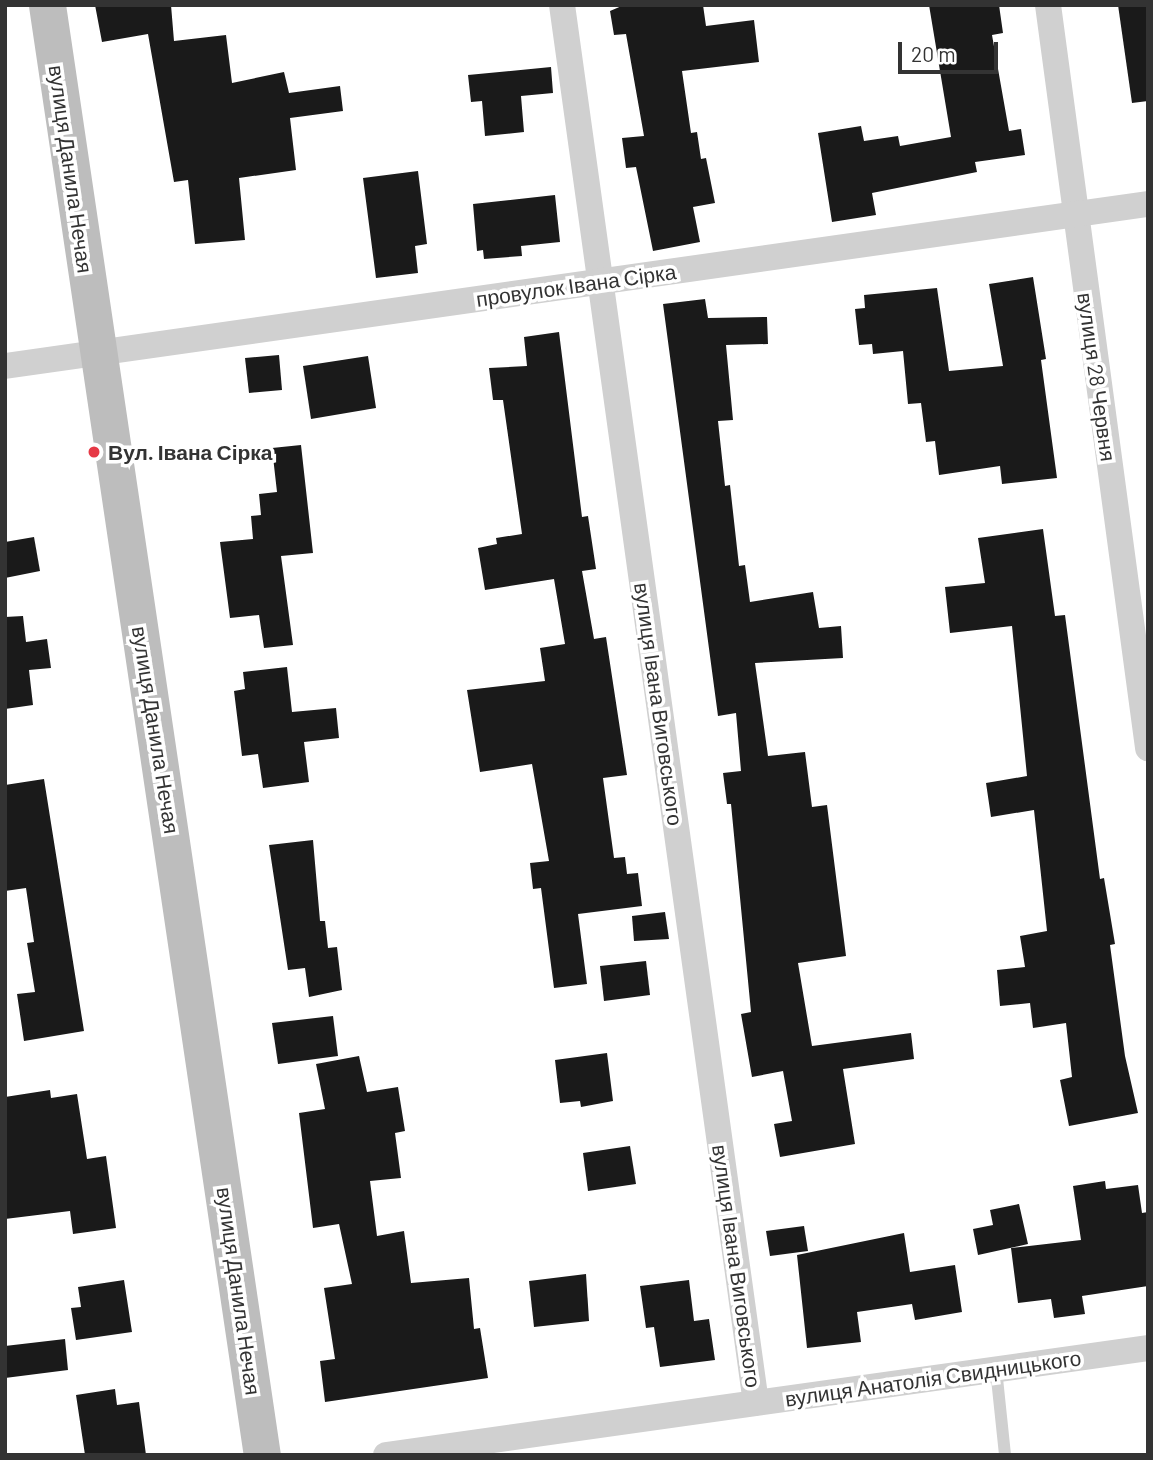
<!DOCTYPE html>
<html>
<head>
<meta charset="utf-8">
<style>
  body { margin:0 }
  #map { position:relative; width:1153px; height:1460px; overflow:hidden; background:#fff; font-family:Barlow,sans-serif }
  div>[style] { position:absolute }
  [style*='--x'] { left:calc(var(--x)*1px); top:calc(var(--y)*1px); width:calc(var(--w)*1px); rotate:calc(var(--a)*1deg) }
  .building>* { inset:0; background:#1a1a1a }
  .service>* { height:12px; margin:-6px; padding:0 6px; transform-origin:6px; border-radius:6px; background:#d0d0d0 }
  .minor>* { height:26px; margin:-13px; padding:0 13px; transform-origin:13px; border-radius:13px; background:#d0d0d0 }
  .secondary>* { height:37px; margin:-18.5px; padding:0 18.5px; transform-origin:18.5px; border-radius:18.5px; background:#bdbdbd }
  .dots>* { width:19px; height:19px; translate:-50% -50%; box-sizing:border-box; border:4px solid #fff; border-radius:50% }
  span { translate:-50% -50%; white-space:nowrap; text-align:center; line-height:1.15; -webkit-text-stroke:7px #fff; paint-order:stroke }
  .street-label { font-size:21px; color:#333 }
  .poi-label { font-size:21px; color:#333; font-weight:700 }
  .left { translate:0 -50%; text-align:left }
  .frame { position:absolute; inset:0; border:7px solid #333; pointer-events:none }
  .scale { position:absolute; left:898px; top:42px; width:100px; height:32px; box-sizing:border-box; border:4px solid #333; border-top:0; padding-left:9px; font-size:21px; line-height:24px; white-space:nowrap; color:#333; -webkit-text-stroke:5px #fff; paint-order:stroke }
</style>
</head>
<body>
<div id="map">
  <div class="building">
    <i style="clip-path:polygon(95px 5px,171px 5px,174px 41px,226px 35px,232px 83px,284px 72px,289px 93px,340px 86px,343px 111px,290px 118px,296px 170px,239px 178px,245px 240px,195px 244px,188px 180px,174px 182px,148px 34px,102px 42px)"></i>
    <i style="clip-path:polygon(624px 5px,703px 5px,706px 26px,754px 20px,759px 62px,682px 71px,691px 133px,697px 132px,701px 159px,706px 158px,715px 203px,693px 207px,700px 242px,653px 251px,636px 167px,626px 168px,622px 138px,644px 136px,626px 34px,614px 35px,610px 11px)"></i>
    <i style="clip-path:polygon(929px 5px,999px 5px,1003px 33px,992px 35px,1009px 131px,1021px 129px,1025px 155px,975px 162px,977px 172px,872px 193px,876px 215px,832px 222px,818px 133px,861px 126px,864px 141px,898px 136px,900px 146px,951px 137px)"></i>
    <i style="clip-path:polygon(1118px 5px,1148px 5px,1148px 101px,1132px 103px)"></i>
    <i style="clip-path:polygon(551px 67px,553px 93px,521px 96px,524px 132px,485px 136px,482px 101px,471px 102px,468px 75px)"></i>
    <i style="clip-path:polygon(418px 171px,427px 244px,415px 246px,418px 273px,376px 278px,363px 178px)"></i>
    <i style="clip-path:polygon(555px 195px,560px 242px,521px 246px,522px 256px,484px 259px,483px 250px,477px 251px,473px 204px)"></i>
    <i style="clip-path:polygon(1033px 277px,1046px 359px,1041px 360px,1057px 478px,1002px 484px,1000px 466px,939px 475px,935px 441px,926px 442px,921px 403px,908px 404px,903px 351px,873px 354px,872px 344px,859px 345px,855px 309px,865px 308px,864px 295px,937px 288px,949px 371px,1003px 366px,989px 284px)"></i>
    <i style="clip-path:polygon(705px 299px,708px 318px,767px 317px,768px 344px,726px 345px,733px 420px,718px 421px,725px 486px,730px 485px,739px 566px,745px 565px,750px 602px,813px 592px,819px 628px,841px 626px,843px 658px,755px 663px,768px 756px,805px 752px,812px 807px,827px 805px,846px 956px,798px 963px,812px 1046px,911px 1033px,914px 1059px,843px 1069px,855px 1144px,780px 1157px,774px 1124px,792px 1121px,783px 1071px,752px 1077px,741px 1014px,751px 1012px,731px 804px,727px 804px,723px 773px,741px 771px,736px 713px,718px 716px,663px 304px)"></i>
    <i style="clip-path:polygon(559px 332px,582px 517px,588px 516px,596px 569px,582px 571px,594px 639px,606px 637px,627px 775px,603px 778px,614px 858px,625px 857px,627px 874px,638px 873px,642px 906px,578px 914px,587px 984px,554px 988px,541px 888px,533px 889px,530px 863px,549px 861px,532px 764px,480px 772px,467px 690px,545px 681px,540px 648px,565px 644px,554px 579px,485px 590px,478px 548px,497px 544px,496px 538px,522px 534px,503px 400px,493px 400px,489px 368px,527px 366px,524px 337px)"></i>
    <i style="clip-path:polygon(279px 355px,282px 390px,249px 393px,245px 358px)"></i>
    <i style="clip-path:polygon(368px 356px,376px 408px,311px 419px,303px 366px)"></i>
    <i style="clip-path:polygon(301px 445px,313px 553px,281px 556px,293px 645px,264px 648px,259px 615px,230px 618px,220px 542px,253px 539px,251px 516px,261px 515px,259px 494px,277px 492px,272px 448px)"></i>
    <i style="clip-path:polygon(1043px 529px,1055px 616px,1065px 615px,1100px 879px,1104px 878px,1115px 944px,1110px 945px,1125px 1056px,1138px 1113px,1069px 1126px,1060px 1080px,1072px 1077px,1066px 1023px,1033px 1028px,1030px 1003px,1000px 1006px,997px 970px,1025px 967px,1020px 936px,1047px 931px,1034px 810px,991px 817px,986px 783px,1027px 776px,1012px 626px,950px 633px,945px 587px,985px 583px,978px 538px)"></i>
    <i style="clip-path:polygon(34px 537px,40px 571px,5px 578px,5px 542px)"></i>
    <i style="clip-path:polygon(23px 616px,26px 642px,47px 639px,51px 668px,29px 670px,33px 705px,5px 709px,5px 617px)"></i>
    <i style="clip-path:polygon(287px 667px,292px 712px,336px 708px,339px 738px,304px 742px,309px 782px,263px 788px,258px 754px,242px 756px,234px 691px,245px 689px,243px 672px)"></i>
    <i style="clip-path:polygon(44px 779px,84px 1031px,24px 1041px,17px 994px,35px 992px,27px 943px,34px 942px,26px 888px,5px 891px,5px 785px)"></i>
    <i style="clip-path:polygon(313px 840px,320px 921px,325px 921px,328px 948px,337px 947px,342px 990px,309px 997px,305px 968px,288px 970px,269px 845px)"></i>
    <i style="clip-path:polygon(665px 912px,669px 939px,634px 941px,632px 916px)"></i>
    <i style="clip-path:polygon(646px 961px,650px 995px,604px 1001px,600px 966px)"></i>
    <i style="clip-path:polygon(333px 1016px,338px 1056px,278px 1064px,272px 1023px)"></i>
    <i style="clip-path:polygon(607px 1053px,613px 1101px,581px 1107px,580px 1101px,560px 1103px,555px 1060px)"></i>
    <i style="clip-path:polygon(359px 1056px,367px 1092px,398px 1087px,405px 1131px,395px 1133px,401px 1178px,370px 1181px,377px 1236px,404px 1231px,411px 1283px,469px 1278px,474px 1329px,480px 1328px,488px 1378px,325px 1402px,320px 1361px,335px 1359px,324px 1288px,352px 1284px,339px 1224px,313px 1228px,299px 1113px,325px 1109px,316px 1064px)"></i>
    <i style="clip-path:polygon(50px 1090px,51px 1098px,77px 1094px,87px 1159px,106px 1156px,116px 1228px,73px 1234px,70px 1211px,5px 1219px,5px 1097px)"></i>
    <i style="clip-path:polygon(630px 1146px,636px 1184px,588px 1191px,583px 1153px)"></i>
    <i style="clip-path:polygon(1105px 1181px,1106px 1189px,1138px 1185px,1142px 1213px,1148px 1212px,1148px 1286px,1082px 1296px,1085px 1314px,1054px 1318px,1051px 1299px,1018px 1303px,1011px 1248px,1081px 1240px,1073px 1186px)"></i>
    <i style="clip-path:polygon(1019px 1204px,1028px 1244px,978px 1255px,973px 1229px,993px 1225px,990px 1210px)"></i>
    <i style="clip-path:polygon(804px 1226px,808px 1251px,770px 1256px,766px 1231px)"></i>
    <i style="clip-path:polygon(904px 1233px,910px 1272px,955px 1265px,962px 1312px,915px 1320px,912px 1304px,857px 1312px,861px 1342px,807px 1348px,797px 1255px)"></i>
    <i style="clip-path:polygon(586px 1274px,589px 1321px,534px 1327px,529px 1281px)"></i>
    <i style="clip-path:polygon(124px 1280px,132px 1332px,76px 1340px,71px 1308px,81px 1307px,78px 1287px)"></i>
    <i style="clip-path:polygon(689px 1280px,694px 1321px,709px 1319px,715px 1360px,660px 1367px,654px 1327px,646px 1328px,640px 1286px)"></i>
    <i style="clip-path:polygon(65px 1339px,68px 1370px,5px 1378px,5px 1346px)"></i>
    <i style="clip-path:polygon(115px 1389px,117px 1405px,139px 1402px,146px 1455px,85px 1455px,76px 1395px)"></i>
  </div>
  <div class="service">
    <i style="--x:996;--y:1369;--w:86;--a:84"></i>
  </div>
  <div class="minor">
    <i style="--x:562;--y:5;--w:1411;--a:82.1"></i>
    <i style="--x:1048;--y:5;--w:750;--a:82.33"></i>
    <i style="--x:5;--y:366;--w:1154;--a:-8.07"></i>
    <i style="--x:386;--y:1455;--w:769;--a:-7.99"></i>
  </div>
  <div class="secondary">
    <i style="--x:47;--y:5;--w:1466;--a:81.57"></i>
  </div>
  <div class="dots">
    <i style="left:94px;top:452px;background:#e63946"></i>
  </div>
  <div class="street-label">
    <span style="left:71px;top:169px;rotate:82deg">вулиця Данила Нечая</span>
    <span style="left:576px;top:285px;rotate:-8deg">провулок Івана Сірка</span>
    <span style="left:1097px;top:377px;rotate:82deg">вулиця 28 Червня</span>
    <span style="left:659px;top:704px;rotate:82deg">вулиця Івана Виговського</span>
    <span style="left:156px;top:730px;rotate:81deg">вулиця Данила Нечая</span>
    <span style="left:737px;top:1266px;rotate:82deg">вулиця Івана Виговського</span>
    <span style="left:239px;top:1291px;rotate:82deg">вулиця Данила Нечая</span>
    <span style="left:933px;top:1378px;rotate:-8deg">вулиця Анатолія Свидницького</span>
  </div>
  <div class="poi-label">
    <span class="left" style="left:108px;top:452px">Вул. Івана Сірка</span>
  </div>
  <div class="frame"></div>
  <div class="scale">20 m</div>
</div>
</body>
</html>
